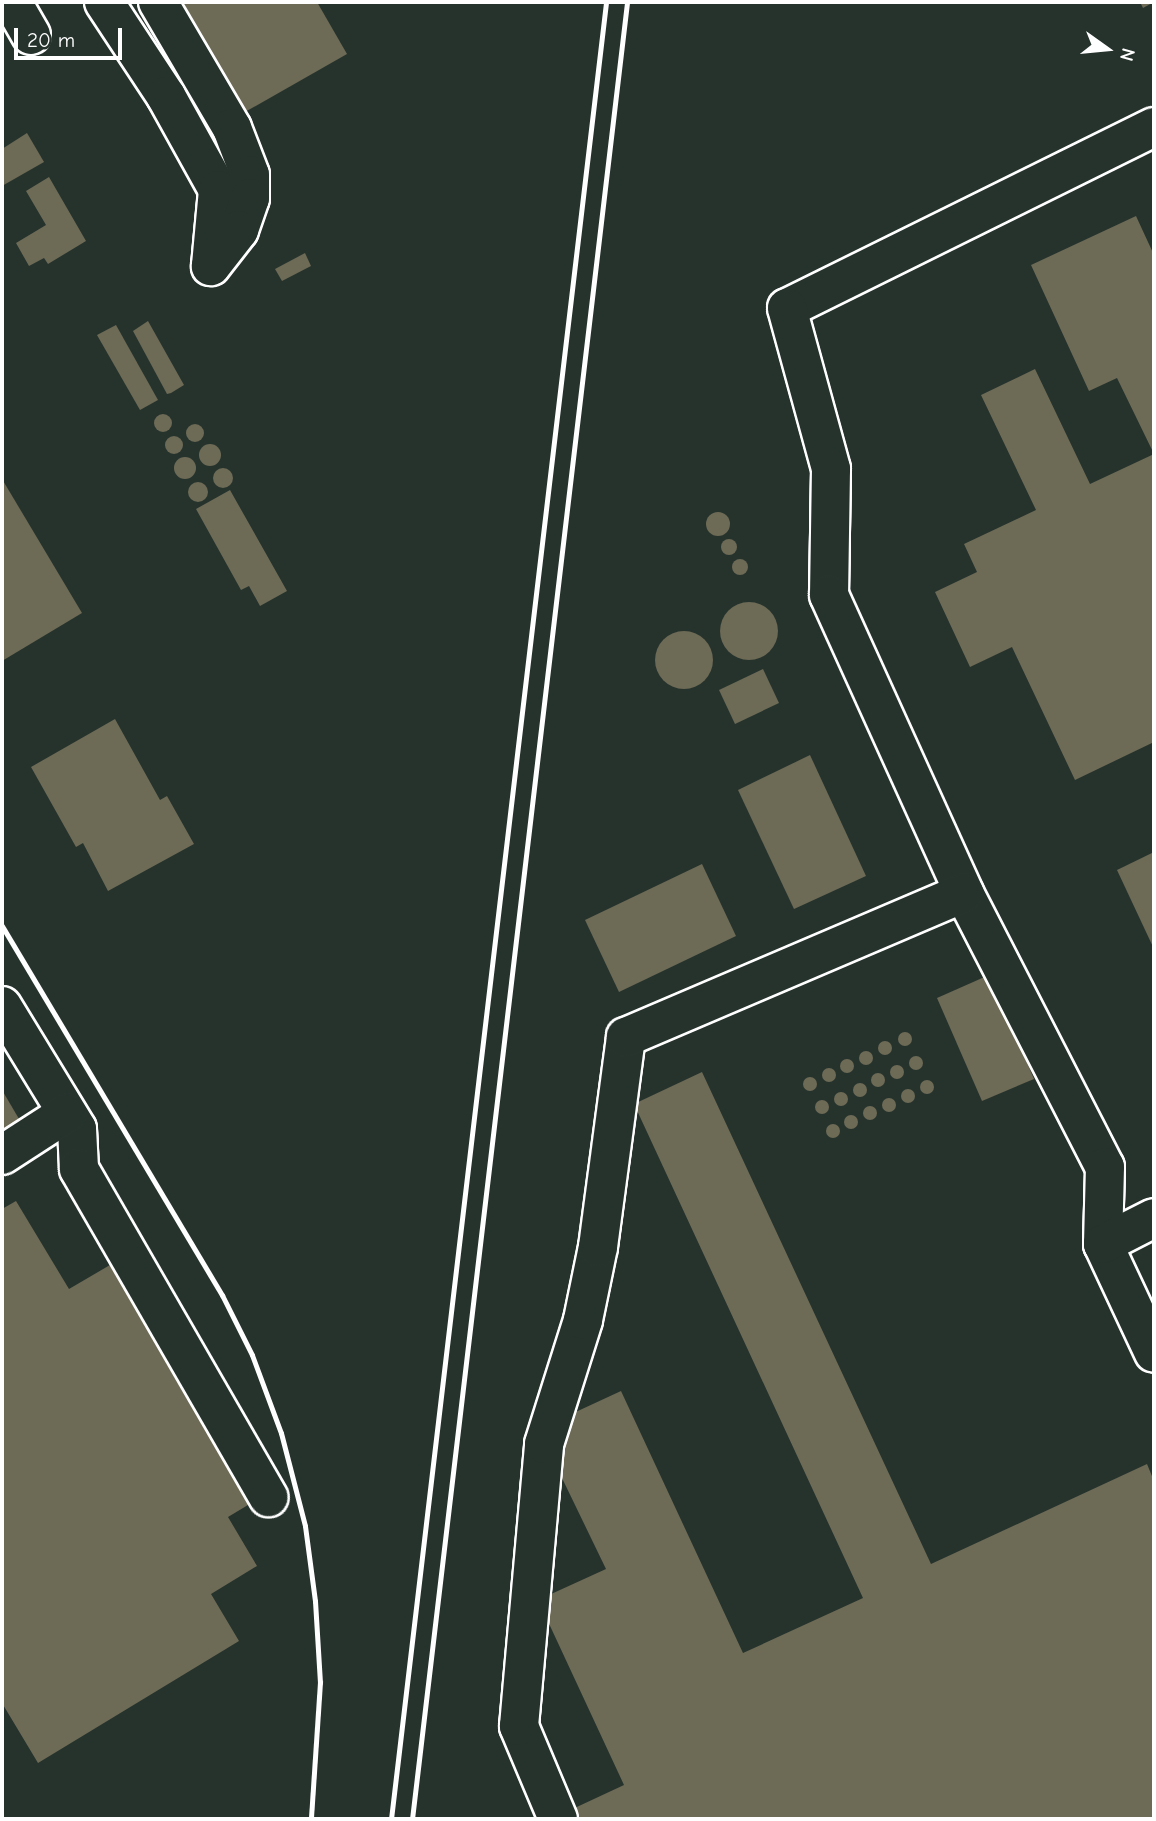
<!DOCTYPE html>
<html>
<head>
<meta charset="utf-8">
<style>
  body { margin:0 }
  #map { position:relative; width:1156px; height:1821px; overflow:hidden; background:#26332d; font-family:"Comic Neue",sans-serif }
  div>[style] { position:absolute }
  [style*='--x'] { left:calc(var(--x)*1px); top:calc(var(--y)*1px); width:calc(var(--w)*1px); rotate:calc(var(--a)*1deg) }
  .building>* { inset:0; background:#6d6a56 }
  .round { border-radius:50% }
  .roads { filter:drop-shadow(2px 0 #fff) drop-shadow(-2px 0 #fff) drop-shadow(0 2px #fff) drop-shadow(0 -2px #fff) }
  .minor>* { height:38px; margin:-19px; padding:0 19px; transform-origin:19px; border-radius:19px; background:#26332d }
  .rail>* { height:5px; margin:-2.5px; padding:0 2.5px; transform-origin:2.5px; border-radius:2.5px; background:#fff }
  span { translate:-50% -50%; white-space:nowrap; text-align:center; line-height:1.15; -webkit-text-stroke:5px #26332d; paint-order:stroke }
  .frame { position:absolute; inset:0; border:4px solid #fff; pointer-events:none }
  .north { position:absolute; left:1072px; top:14px; width:70px; height:70px; -webkit-text-stroke:5px #26332d; paint-order:stroke; rotate:105deg; font-size:19px; font-weight:700; line-height:28px; text-align:center; color:#fff }
  .north::after { content:''; display:block; margin:auto; width:24px; height:32px; background:#fff; clip-path:polygon(50% 0,100% 100%,50% 72%,0 100%) }
  .scale { position:absolute; left:14px; top:28px; width:108px; height:32px; box-sizing:border-box; border:4px solid #fff; border-top:0; padding-left:9px; font-size:21px; line-height:24px; white-space:nowrap; color:#fff; -webkit-text-stroke:5px #26332d; paint-order:stroke }
</style>
</head>
<body>
<div id="map">
  <div class="building">
    <i style="clip-path:polygon(183px 2px,317px 2px,347px 54px,245px 112px)"></i>
    <i style="clip-path:polygon(1140px 2px,1154px 2px,1143px 8px)"></i>
    <i style="clip-path:polygon(27px 133px,44px 162px,2px 186px,2px 149px)"></i>
    <i style="clip-path:polygon(49px 177px,86px 241px,48px 264px,44px 258px,29px 266px,16px 243px,46px 225px,26px 191px)"></i>
    <i style="clip-path:polygon(1136px 216px,1154px 255px,1154px 360px,1152px 362px,1154px 367px,1154px 742px,1075px 780px,1012px 647px,970px 667px,935px 592px,977px 572px,964px 544px,1036px 510px,981px 395px,1035px 369px,1090px 484px,1154px 454px,1117px 378px,1089px 391px,1031px 265px)"></i>
    <i style="clip-path:polygon(305px 253px,311px 266px,282px 281px,275px 269px)"></i>
    <i style="clip-path:polygon(148px 321px,184px 385px,171px 393px,167px 394px,133px 331px)"></i>
    <i style="clip-path:polygon(116px 325px,158px 400px,140px 410px,97px 335px)"></i>
    <i class="round" style="left:154px;top:414px;width:18px;height:18px"></i>
    <i class="round" style="left:186px;top:424px;width:18px;height:18px"></i>
    <i class="round" style="left:165px;top:436px;width:18px;height:18px"></i>
    <i class="round" style="left:199px;top:444px;width:22px;height:22px"></i>
    <i class="round" style="left:174px;top:457px;width:22px;height:22px"></i>
    <i class="round" style="left:213px;top:468px;width:20px;height:20px"></i>
    <i style="clip-path:polygon(2px 479px,82px 613px,2px 661px)"></i>
    <i class="round" style="left:188px;top:482px;width:20px;height:20px"></i>
    <i style="clip-path:polygon(230px 490px,287px 591px,260px 606px,249px 586px,241px 590px,196px 509px)"></i>
    <i class="round" style="left:706px;top:512px;width:24px;height:24px"></i>
    <i class="round" style="left:721px;top:539px;width:16px;height:16px"></i>
    <i class="round" style="left:732px;top:559px;width:16px;height:16px"></i>
    <i class="round" style="left:720px;top:602px;width:58px;height:58px"></i>
    <i class="round" style="left:655px;top:631px;width:58px;height:58px"></i>
    <i style="clip-path:polygon(763px 669px,779px 703px,735px 724px,719px 690px)"></i>
    <i style="clip-path:polygon(115px 719px,160px 800px,167px 796px,194px 844px,108px 891px,83px 843px,76px 847px,31px 767px)"></i>
    <i style="clip-path:polygon(810px 755px,866px 876px,794px 909px,738px 790px)"></i>
    <i style="clip-path:polygon(1154px 852px,1154px 949px,1117px 870px)"></i>
    <i style="clip-path:polygon(702px 864px,736px 936px,619px 992px,585px 920px)"></i>
    <i style="clip-path:polygon(989px 975px,1034px 1079px,982px 1101px,937px 998px)"></i>
    <i class="round" style="left:898px;top:1032px;width:14px;height:14px"></i>
    <i class="round" style="left:878px;top:1041px;width:14px;height:14px"></i>
    <i class="round" style="left:859px;top:1051px;width:14px;height:14px"></i>
    <i class="round" style="left:909px;top:1056px;width:14px;height:14px"></i>
    <i class="round" style="left:840px;top:1059px;width:14px;height:14px"></i>
    <i class="round" style="left:890px;top:1065px;width:14px;height:14px"></i>
    <i class="round" style="left:822px;top:1068px;width:14px;height:14px"></i>
    <i style="clip-path:polygon(702px 1072px,931px 1564px,1147px 1464px,1154px 1481px,1154px 1819px,551px 1819px,624px 1785px,538px 1600px,606px 1569px,561px 1476px,567px 1416px,621px 1391px,743px 1653px,863px 1598px,634px 1104px)"></i>
    <i class="round" style="left:871px;top:1073px;width:14px;height:14px"></i>
    <i class="round" style="left:803px;top:1077px;width:14px;height:14px"></i>
    <i class="round" style="left:920px;top:1080px;width:14px;height:14px"></i>
    <i class="round" style="left:853px;top:1083px;width:14px;height:14px"></i>
    <i class="round" style="left:901px;top:1089px;width:14px;height:14px"></i>
    <i style="clip-path:polygon(2px 1090px,22px 1124px,2px 1136px)"></i>
    <i class="round" style="left:834px;top:1092px;width:14px;height:14px"></i>
    <i class="round" style="left:882px;top:1098px;width:14px;height:14px"></i>
    <i class="round" style="left:815px;top:1100px;width:14px;height:14px"></i>
    <i class="round" style="left:863px;top:1106px;width:14px;height:14px"></i>
    <i class="round" style="left:844px;top:1115px;width:14px;height:14px"></i>
    <i class="round" style="left:826px;top:1124px;width:14px;height:14px"></i>
    <i style="clip-path:polygon(16px 1201px,69px 1289px,110px 1265px,253px 1502px,228px 1517px,257px 1566px,211px 1594px,239px 1641px,38px 1763px,2px 1703px,2px 1209px)"></i>
  </div>
  <div class="roads">
    <div class="minor">
      <i style="--x:12;--y:2;--w:38;--a:60"></i>
      <i style="--x:104;--y:2;--w:113;--a:56.6"></i>
      <i style="--x:166;--y:96;--w:107;--a:61"></i>
      <i style="--x:218;--y:190;--w:76;--a:95.3"></i>
      <i style="--x:158;--y:2;--w:146;--a:59.6"></i>
      <i style="--x:232;--y:128;--w:50;--a:69"></i>
      <i style="--x:250;--y:175;--w:23;--a:90"></i>
      <i style="--x:250;--y:198;--w:34;--a:109"></i>
      <i style="--x:239;--y:230;--w:46;--a:127.9"></i>
      <i style="--x:1154;--y:127;--w:409;--a:153.7"></i>
      <i style="--x:787;--y:308;--w:167;--a:74.7"></i>
      <i style="--x:831;--y:469;--w:126;--a:90.9"></i>
      <i style="--x:829;--y:595;--w:327;--a:65.6"></i>
      <i style="--x:964;--y:893;--w:308;--a:62.8"></i>
      <i style="--x:1105;--y:1167;--w:77;--a:91.5"></i>
      <i style="--x:1103;--y:1244;--w:120;--a:64.9"></i>
      <i style="--x:2;--y:1006;--w:144;--a:58.6"></i>
      <i style="--x:77;--y:1129;--w:40;--a:87.1"></i>
      <i style="--x:79;--y:1169;--w:379;--a:60"></i>
      <i style="--x:2;--y:1155;--w:77;--a:-32.9"></i>
      <i style="--x:1103;--y:1244;--w:57;--a:-27"></i>
      <i style="--x:558;--y:1819;--w:101;--a:-112.8"></i>
      <i style="--x:519;--y:1726;--w:283;--a:-84.9"></i>
      <i style="--x:544;--y:1444;--w:130;--a:-72.5"></i>
      <i style="--x:583;--y:1320;--w:75;--a:-78.4"></i>
      <i style="--x:598;--y:1247;--w:212;--a:-82.4"></i>
      <i style="--x:626;--y:1037;--w:367;--a:-23.1"></i>
    </div>
  </div>
  <div class="rail">
    <i style="--x:2;--y:926;--w:430;--a:59.2"></i>
    <i style="--x:222;--y:1295;--w:67;--a:63.4"></i>
    <i style="--x:252;--y:1355;--w:83;--a:69.6"></i>
    <i style="--x:281;--y:1433;--w:96;--a:75.5"></i>
    <i style="--x:305;--y:1526;--w:76;--a:82.4"></i>
    <i style="--x:315;--y:1601;--w:81;--a:86.5"></i>
    <i style="--x:320;--y:1682;--w:137;--a:93.8"></i>
    <i style="--x:391;--y:1819;--w:1830;--a:-83.25"></i>
    <i style="--x:412;--y:1819;--w:1830;--a:-83.25"></i>
  </div>
  <div class="frame"></div>
  <div class="north">N</div>
  <div class="scale">20 m</div>
</div>
</body>
</html>
